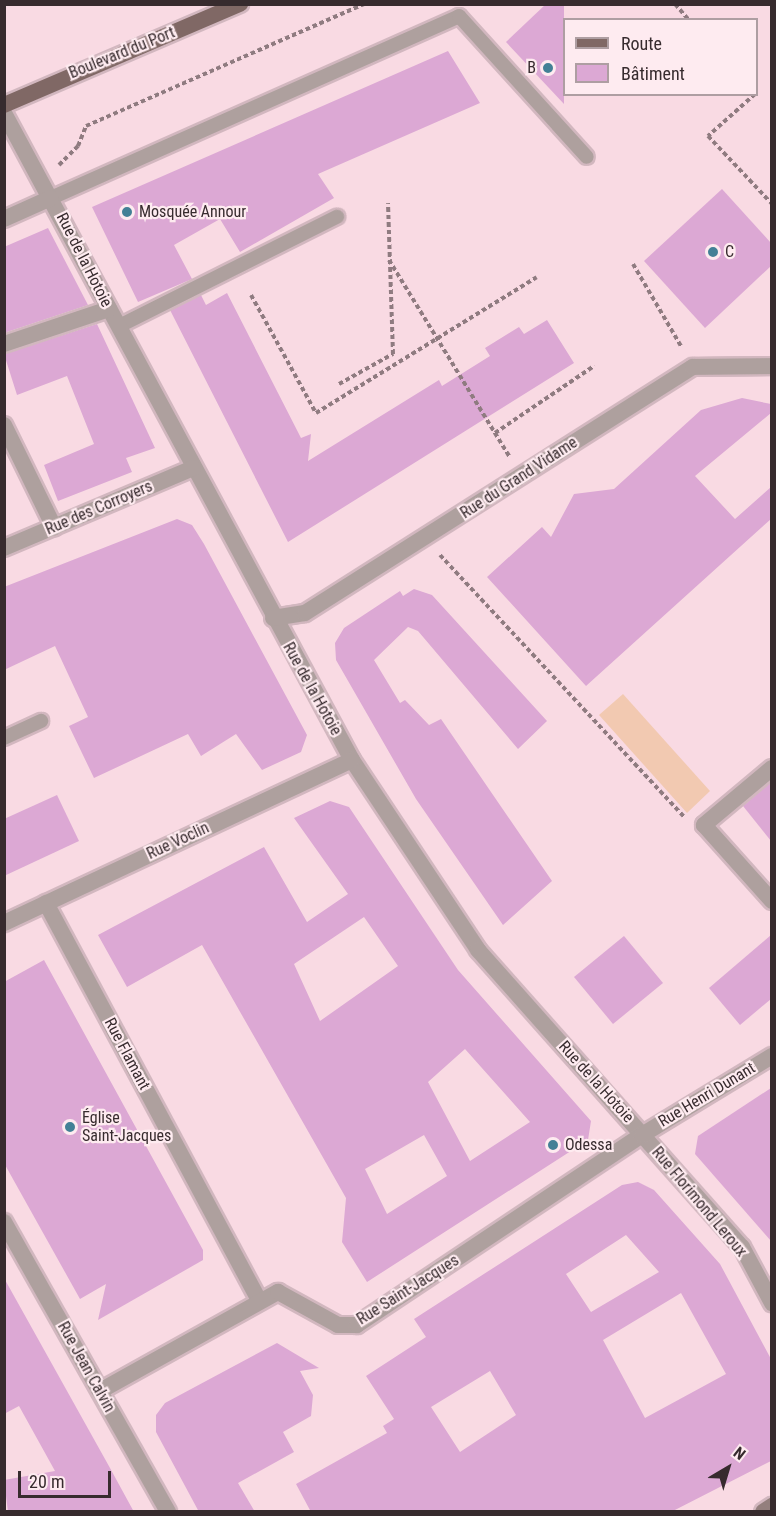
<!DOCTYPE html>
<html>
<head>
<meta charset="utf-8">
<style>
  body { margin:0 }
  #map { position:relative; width:776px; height:1516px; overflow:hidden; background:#f9dae3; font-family:"Roboto Condensed",sans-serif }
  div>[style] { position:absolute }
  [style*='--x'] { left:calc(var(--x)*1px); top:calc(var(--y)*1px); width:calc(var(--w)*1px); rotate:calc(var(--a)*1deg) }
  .green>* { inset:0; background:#f2c9b1 }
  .building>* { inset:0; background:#dca8d4 }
  .path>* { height:4px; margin-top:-2px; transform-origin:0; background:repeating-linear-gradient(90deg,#8f7b80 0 4.5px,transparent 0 7.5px) }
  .roads { filter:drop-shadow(2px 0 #d2b7bf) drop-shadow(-2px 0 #d2b7bf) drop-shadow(0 2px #d2b7bf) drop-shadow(0 -2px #d2b7bf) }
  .service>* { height:14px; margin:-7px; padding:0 7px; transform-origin:7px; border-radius:7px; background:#aea09e }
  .minor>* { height:16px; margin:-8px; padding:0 8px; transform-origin:8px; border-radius:8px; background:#aea09e }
  .secondary>* { height:16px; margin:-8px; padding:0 8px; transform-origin:8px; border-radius:8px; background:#937f7d }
  .primary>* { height:16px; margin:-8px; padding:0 8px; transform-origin:8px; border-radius:8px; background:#806865 }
  .dots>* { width:16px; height:16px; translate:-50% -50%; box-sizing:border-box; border:3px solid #feebf0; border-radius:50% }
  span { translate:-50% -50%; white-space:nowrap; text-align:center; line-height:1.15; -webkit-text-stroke:4.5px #feebf0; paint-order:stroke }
  .street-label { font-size:16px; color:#372b2e }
  .poi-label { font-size:16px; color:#372b2e }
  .right { translate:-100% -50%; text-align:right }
  .left { translate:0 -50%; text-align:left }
  .frame { position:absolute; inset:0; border:6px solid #372b2e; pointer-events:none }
  .legend { position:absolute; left:563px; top:18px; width:195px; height:78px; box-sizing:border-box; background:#feebf0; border:2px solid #ae9ea2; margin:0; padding:8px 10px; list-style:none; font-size:18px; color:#372b2e }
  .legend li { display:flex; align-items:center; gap:12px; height:30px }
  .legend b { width:30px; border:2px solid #ae9ea2 }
  .north { position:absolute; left:698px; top:1438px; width:60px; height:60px; -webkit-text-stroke:4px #feebf0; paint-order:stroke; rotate:38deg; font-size:16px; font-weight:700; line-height:24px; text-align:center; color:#372b2e }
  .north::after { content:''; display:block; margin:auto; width:21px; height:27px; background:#372b2e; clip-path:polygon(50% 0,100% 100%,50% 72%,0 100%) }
  .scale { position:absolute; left:18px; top:1471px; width:93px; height:27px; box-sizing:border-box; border:3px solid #372b2e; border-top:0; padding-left:8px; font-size:18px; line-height:21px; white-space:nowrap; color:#372b2e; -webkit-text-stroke:4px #feebf0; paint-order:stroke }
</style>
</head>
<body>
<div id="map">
  <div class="green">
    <i style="clip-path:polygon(623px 694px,710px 791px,687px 813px,599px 715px)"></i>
  </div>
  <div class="building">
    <i style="clip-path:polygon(546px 4px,564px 4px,564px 104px,506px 42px)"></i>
    <i style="clip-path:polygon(448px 51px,480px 103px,318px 174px,334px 198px,240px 252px,220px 219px,174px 245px,192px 279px,138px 302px,92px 207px)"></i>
    <i style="clip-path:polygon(722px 189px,771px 243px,771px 266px,705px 328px,644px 261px)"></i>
    <i style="clip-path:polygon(48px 228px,88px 305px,4px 333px,4px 247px)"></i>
    <i style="clip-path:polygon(227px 293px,301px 438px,311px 434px,308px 461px,439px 380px,442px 386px,490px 356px,485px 348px,519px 327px,524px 334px,547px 320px,574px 363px,288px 542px,170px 310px,201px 295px,206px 305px)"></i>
    <i style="clip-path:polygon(97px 324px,155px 448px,126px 458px,132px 472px,58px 501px,44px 465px,94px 444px,67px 376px,17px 395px,4px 354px)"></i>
    <i style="clip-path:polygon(742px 398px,771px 404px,771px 413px,695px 476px,735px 519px,771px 487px,771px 519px,586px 686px,487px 577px,542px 527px,551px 537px,574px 494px,614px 489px,701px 410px)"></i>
    <i style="clip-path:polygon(177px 519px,192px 525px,204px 544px,307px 735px,301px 752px,262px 770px,236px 734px,201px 756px,188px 734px,94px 778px,69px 726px,88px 717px,55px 646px,4px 670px,4px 587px)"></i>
    <i style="clip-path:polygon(414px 589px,432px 595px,547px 721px,518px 749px,418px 631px,408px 627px,374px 660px,400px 703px,405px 700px,429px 725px,441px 719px,552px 881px,503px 925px,416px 799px,336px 660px,335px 643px,344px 628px,400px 591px,403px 596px)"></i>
    <i style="clip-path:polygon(771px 782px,771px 841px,743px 806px)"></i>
    <i style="clip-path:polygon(57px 795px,79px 841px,4px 876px,4px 819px)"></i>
    <i style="clip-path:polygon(evenodd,330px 801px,349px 807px,458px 970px,591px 1121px,588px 1140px,367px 1282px,342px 1242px,346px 1198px,202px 945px,127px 987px,98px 935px,264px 847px,307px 922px,348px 894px,294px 818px,330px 801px,364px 917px,398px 966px,320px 1021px,294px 964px,364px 917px,330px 801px,465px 1049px,530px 1122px,470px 1161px,428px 1082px,465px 1049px,330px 801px,424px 1135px,447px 1176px,387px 1214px,365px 1169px,424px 1135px)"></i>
    <i style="clip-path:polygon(771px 935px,771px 999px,740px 1025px,709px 988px)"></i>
    <i style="clip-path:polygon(624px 936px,663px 983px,613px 1024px,574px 977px)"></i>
    <i style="clip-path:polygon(44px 960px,203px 1250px,203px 1260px,98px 1320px,106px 1284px,80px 1299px,4px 1163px,4px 982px)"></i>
    <i style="clip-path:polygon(771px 1088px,771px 1241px,695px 1154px,698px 1136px)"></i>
    <i style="clip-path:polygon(evenodd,638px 1182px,654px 1190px,720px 1264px,771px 1359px,771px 1461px,671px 1512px,311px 1512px,296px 1484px,387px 1433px,383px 1426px,394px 1419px,366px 1376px,426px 1337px,414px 1319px,622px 1185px,638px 1182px,626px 1235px,659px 1272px,591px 1312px,566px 1274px,626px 1235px,638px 1182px,681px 1293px,726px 1374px,645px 1418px,603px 1340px,681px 1293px,638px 1182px,490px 1371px,516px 1415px,460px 1452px,431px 1407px,490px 1371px)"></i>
    <i style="clip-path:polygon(4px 1278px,110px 1468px,134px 1512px,8px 1512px,4px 1480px,55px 1471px,19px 1406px,4px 1414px)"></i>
    <i style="clip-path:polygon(277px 1343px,319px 1368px,300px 1371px,313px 1395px,311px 1416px,283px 1432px,294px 1452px,238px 1483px,255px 1512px,199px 1512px,156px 1432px,156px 1415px,165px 1403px)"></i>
  </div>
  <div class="path">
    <i style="--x:675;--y:4;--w:21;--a:49"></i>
    <i style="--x:755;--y:94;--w:63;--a:138.2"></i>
    <i style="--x:708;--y:136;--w:93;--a:46.7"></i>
    <i style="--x:59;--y:165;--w:27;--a:-45"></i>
    <i style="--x:78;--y:146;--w:22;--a:-68"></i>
    <i style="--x:86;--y:126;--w:304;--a:-23.7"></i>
    <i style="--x:389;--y:260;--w:230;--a:58.5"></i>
    <i style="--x:633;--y:264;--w:95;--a:59.7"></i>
    <i style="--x:251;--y:295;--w:135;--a:61.2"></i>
    <i style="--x:316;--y:413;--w:259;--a:-31.6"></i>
    <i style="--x:339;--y:384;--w:62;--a:-29.1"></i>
    <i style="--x:393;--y:354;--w:151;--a:-91.9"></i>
    <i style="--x:495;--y:433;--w:120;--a:-34.1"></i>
    <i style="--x:440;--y:555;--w:358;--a:47"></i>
  </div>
  <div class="roads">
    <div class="service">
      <i style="--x:51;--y:198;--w:447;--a:-24"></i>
      <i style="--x:459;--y:16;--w:190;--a:47.8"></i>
      <i style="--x:119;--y:326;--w:244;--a:-26.6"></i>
      <i style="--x:4;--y:738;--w:41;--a:-24.7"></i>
    </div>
    <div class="minor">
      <i style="--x:4;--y:113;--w:735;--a:61.73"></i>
      <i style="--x:352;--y:760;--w:228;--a:56.4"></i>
      <i style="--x:478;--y:950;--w:397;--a:48.4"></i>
      <i style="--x:742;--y:1247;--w:64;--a:61.8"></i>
      <i style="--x:4;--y:219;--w:51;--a:-24.1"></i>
      <i style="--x:4;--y:344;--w:111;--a:-18.4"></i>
      <i style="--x:4;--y:425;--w:114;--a:63.9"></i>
      <i style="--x:4;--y:548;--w:205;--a:-22.9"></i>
      <i style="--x:273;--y:618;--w:32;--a:-9"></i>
      <i style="--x:305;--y:613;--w:459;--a:-32.4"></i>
      <i style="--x:693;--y:367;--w:79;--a:-0.7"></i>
      <i style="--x:772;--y:768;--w:89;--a:140"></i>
      <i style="--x:704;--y:825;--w:102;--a:48.2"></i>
      <i style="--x:46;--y:903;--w:449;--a:61.8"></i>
      <i style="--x:4;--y:923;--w:384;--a:-25.1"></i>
      <i style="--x:4;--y:1222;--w:333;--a:60.5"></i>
      <i style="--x:100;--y:1391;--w:204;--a:-29.1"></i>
      <i style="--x:278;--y:1292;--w:68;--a:28.8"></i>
      <i style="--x:338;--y:1325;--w:19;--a:0"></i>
      <i style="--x:357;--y:1325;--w:343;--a:-33.7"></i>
      <i style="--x:642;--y:1135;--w:152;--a:-31.3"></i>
    </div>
    <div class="secondary">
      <i style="--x:763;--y:1512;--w:11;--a:-34"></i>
    </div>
    <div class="primary">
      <i style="--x:4;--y:105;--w:257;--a:-23.2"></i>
    </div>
  </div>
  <div class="dots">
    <i style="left:548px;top:68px;background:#438096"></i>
    <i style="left:127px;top:212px;background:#438096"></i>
    <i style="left:713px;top:252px;background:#438096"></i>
    <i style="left:70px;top:1127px;background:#438096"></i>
    <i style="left:553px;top:1145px;background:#438096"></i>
  </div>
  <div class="street-label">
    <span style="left:122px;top:53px;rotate:-22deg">Boulevard du Port</span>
    <span style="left:84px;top:260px;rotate:63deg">Rue de la Hotoie</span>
    <span style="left:519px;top:478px;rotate:-33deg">Rue du Grand Vidame</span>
    <span style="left:99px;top:508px;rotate:-23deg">Rue des Corroyers</span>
    <span style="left:312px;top:689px;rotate:61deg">Rue de la Hotoie</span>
    <span style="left:178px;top:841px;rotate:-25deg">Rue Voclin</span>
    <span style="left:127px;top:1054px;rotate:62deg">Rue Flamant</span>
    <span style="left:596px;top:1082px;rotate:48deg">Rue de la Hotoie</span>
    <span style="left:707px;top:1095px;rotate:-31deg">Rue Henri Dunant</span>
    <span style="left:699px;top:1202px;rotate:50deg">Rue Florimond Leroux</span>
    <span style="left:408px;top:1290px;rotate:-32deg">Rue Saint-Jacques</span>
    <span style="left:86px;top:1367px;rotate:61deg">Rue Jean Calvin</span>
  </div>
  <div class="poi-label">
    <span class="right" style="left:536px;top:68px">B</span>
    <span class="left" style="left:139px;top:212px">Mosquée Annour</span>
    <span class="left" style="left:725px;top:252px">C</span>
    <span class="left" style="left:82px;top:1127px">Église<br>Saint-Jacques</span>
    <span class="left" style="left:565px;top:1145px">Odessa</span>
  </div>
  <div class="frame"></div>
  <ul class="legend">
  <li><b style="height:8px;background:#806865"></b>Route</li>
  <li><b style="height:16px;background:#dca8d4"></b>Bâtiment</li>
  </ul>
  <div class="north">N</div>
  <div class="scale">20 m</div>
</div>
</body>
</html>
